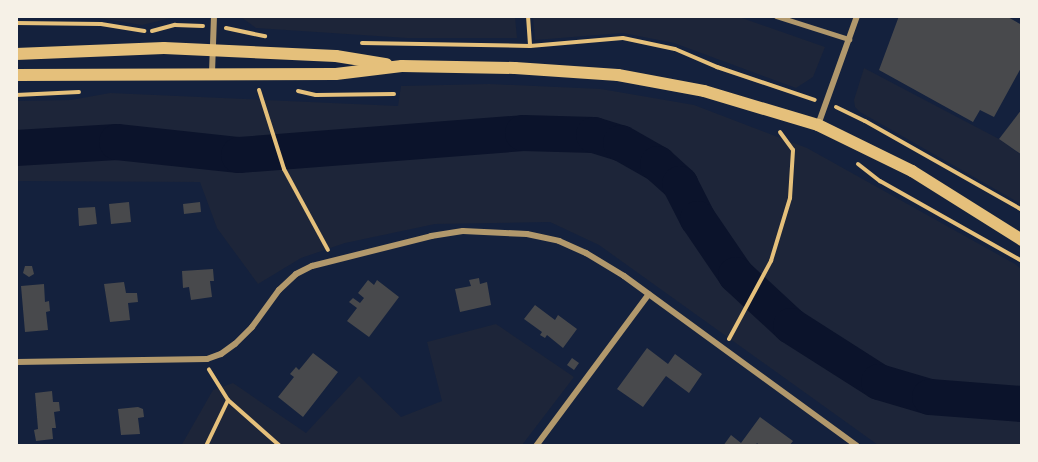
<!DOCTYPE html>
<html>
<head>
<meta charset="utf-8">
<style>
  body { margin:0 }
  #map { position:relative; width:1038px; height:462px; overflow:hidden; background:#14213d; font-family:Manrope,sans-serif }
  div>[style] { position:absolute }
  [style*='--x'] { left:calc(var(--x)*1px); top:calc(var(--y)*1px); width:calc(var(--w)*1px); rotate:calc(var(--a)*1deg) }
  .green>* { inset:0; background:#1d2539 }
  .stream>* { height:6px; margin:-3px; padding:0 3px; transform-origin:3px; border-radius:3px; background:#0b132b }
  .river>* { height:36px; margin:-18px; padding:0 18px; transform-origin:18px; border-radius:18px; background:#0b132b }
  .building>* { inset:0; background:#48494c }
  .path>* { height:4px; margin:-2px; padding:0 2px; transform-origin:2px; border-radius:2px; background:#e5c07b }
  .service>* { height:4.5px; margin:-2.25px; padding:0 2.25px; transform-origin:2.25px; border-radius:2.25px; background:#b1986c }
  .minor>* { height:6px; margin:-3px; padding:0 3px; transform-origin:3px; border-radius:3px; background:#b1986c }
  .secondary>* { height:12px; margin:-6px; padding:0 6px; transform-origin:6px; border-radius:6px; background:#e5c07b }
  span { translate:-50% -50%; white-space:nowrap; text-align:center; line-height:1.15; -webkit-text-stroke:4.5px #f6f1e7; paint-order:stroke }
  .frame { position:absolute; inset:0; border:18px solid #f6f1e7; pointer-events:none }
</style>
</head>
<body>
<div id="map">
  <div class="green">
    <i style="clip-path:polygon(92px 17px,175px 17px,142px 25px)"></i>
    <i style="clip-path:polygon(241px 17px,515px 17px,517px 38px,407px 38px,256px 28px)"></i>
    <i style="clip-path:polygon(533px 17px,739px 17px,825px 47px,813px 77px,796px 88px,674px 43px,623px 33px,535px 40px)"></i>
    <i style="clip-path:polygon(864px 68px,999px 139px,1021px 155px,1021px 204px,860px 112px,855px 107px,854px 100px)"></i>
    <i style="clip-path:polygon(489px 84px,601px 89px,694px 105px,807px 148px,1015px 264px,1021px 269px,1021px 445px,878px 445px,599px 245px,550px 222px,435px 224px,345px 243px,301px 258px,258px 284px,217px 228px,200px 182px,17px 181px,16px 101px,71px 100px,110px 93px,398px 106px,401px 86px)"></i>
    <i style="clip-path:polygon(496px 324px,574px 377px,522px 445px,181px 446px,213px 390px,233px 383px,306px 433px,359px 376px,401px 417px,442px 401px,427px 342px)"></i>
  </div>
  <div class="stream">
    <i style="--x:621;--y:143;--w:9;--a:-69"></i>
  </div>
  <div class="river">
    <i style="--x:16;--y:148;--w:101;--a:-3.4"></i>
    <i style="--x:117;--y:142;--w:123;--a:6.1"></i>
    <i style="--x:239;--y:155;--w:285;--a:-4.4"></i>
    <i style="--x:523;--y:133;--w:71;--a:1.6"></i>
    <i style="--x:594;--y:135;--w:28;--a:17"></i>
    <i style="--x:621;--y:143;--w:43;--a:29.6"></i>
    <i style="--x:658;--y:164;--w:30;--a:42"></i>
    <i style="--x:680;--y:184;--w:39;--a:63"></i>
    <i style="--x:698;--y:219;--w:68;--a:55.8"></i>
    <i style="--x:736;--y:275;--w:75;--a:42.8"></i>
    <i style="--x:791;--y:326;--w:104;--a:32.5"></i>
    <i style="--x:879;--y:382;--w:53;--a:16.4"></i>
    <i style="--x:930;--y:397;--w:92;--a:4.4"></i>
  </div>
  <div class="building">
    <i style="clip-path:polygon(899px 16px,1006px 16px,1022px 25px,1022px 66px,994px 117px,980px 110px,973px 122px,879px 70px)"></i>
    <i style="clip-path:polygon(1022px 109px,1022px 155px,999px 139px)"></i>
    <i style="clip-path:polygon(129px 202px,131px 222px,111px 224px,109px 204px)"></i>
    <i style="clip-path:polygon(200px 202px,201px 212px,184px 214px,183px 204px)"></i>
    <i style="clip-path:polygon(95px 207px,97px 224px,79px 226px,78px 208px)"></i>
    <i style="clip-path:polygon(25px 266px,32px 266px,34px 274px,29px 277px,23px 273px)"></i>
    <i style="clip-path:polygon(213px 269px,214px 281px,210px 281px,212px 297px,191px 300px,189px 287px,183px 288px,182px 271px)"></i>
    <i style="clip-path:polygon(479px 278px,480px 284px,487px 282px,491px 305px,460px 312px,455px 289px,471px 286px,469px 280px)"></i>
    <i style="clip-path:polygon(368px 280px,374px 285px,377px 280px,399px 297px,369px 337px,347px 321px,357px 308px,349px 302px,353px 298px,360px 303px,364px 298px,358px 293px)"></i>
    <i style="clip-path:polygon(124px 282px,126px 293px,137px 293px,138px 302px,128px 303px,130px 320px,110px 322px,104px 284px)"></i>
    <i style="clip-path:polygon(44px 284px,45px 302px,49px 301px,50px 311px,46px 312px,48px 330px,25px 332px,21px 286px)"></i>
    <i style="clip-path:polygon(535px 305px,555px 320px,558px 315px,577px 329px,563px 348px,547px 335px,545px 338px,540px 335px,542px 332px,524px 319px)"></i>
    <i style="clip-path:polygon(647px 348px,668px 364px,675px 354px,702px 374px,689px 393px,666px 376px,643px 407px,617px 389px)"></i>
    <i style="clip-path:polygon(313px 353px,338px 372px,303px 417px,278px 397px,294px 377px,290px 374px,296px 367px,299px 370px)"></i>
    <i style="clip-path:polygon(572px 358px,579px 363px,574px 370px,567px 365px)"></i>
    <i style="clip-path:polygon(52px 391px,53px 402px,59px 402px,60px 411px,54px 412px,56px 428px,52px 428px,53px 439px,36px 441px,34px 430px,38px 429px,35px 393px)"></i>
    <i style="clip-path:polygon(138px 407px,143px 409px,144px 417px,138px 418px,140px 434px,121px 435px,118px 409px)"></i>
    <i style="clip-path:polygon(760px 417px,793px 441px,789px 446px,760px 446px,757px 443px,755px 446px,723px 446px,731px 435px,741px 443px)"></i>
  </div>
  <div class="path">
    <i style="--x:528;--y:16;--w:30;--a:86"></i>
    <i style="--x:16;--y:23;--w:85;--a:0.7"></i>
    <i style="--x:101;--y:24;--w:44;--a:9.2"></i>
    <i style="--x:226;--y:28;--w:40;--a:12"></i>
    <i style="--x:152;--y:31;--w:24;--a:-15"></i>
    <i style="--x:175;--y:25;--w:28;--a:2"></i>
    <i style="--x:362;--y:43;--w:168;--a:1"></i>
    <i style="--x:530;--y:46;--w:93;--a:-4.9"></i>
    <i style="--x:623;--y:38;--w:53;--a:11.9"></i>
    <i style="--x:675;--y:49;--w:46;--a:23.2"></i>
    <i style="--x:717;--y:67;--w:103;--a:18.6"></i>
    <i style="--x:259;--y:90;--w:83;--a:72.4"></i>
    <i style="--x:284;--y:169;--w:92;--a:61.5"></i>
    <i style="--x:298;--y:91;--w:18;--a:13"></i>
    <i style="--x:316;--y:95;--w:78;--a:-0.7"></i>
    <i style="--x:16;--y:95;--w:63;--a:-2.7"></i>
    <i style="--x:836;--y:107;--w:32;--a:26"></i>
    <i style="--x:865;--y:121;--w:180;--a:29.5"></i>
    <i style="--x:858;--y:164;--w:28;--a:38"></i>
    <i style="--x:880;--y:181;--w:163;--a:29.4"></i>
    <i style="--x:729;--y:339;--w:89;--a:-61.7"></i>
    <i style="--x:771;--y:261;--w:66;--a:-73.2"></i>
    <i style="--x:790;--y:198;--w:48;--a:-86.4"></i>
    <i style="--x:793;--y:150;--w:22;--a:-126"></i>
    <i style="--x:228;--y:400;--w:69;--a:41.5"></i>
    <i style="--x:206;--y:446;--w:51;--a:-64.4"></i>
    <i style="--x:228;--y:400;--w:36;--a:-122"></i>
  </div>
  <div class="service">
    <i style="--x:776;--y:16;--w:77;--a:17.5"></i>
  </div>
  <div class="minor">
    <i style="--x:212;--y:73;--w:57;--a:-88"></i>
    <i style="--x:818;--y:125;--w:116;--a:-70.3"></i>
    <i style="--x:16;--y:362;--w:191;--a:-0.9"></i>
    <i style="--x:207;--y:359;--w:15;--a:-20"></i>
    <i style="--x:221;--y:354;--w:17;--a:-36"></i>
    <i style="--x:235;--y:344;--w:24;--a:-45"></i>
    <i style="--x:252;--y:327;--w:46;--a:-53.9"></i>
    <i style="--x:279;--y:290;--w:23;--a:-43"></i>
    <i style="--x:296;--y:274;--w:18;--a:-27"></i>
    <i style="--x:312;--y:266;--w:123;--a:-14.1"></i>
    <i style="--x:431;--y:236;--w:32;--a:-9"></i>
    <i style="--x:463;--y:231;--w:64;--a:2.7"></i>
    <i style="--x:527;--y:234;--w:33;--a:12"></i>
    <i style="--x:559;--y:241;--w:30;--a:24"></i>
    <i style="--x:586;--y:253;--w:44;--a:31.2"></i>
    <i style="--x:624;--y:276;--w:288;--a:36.1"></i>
    <i style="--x:536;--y:446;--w:189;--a:-53.4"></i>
  </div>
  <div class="secondary">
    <i style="--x:16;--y:54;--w:148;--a:-2.3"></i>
    <i style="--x:164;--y:48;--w:172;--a:2.7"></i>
    <i style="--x:336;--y:56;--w:51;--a:9.1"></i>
    <i style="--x:16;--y:75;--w:320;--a:-0.2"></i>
    <i style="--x:336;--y:74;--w:66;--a:-6.9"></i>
    <i style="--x:402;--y:66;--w:113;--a:1"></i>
    <i style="--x:515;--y:68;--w:103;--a:3.9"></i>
    <i style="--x:618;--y:75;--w:87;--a:10.5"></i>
    <i style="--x:704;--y:91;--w:119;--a:16.6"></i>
    <i style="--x:818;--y:125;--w:105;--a:26.1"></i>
    <i style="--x:912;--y:171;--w:130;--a:32.1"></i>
  </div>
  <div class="frame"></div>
</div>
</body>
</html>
